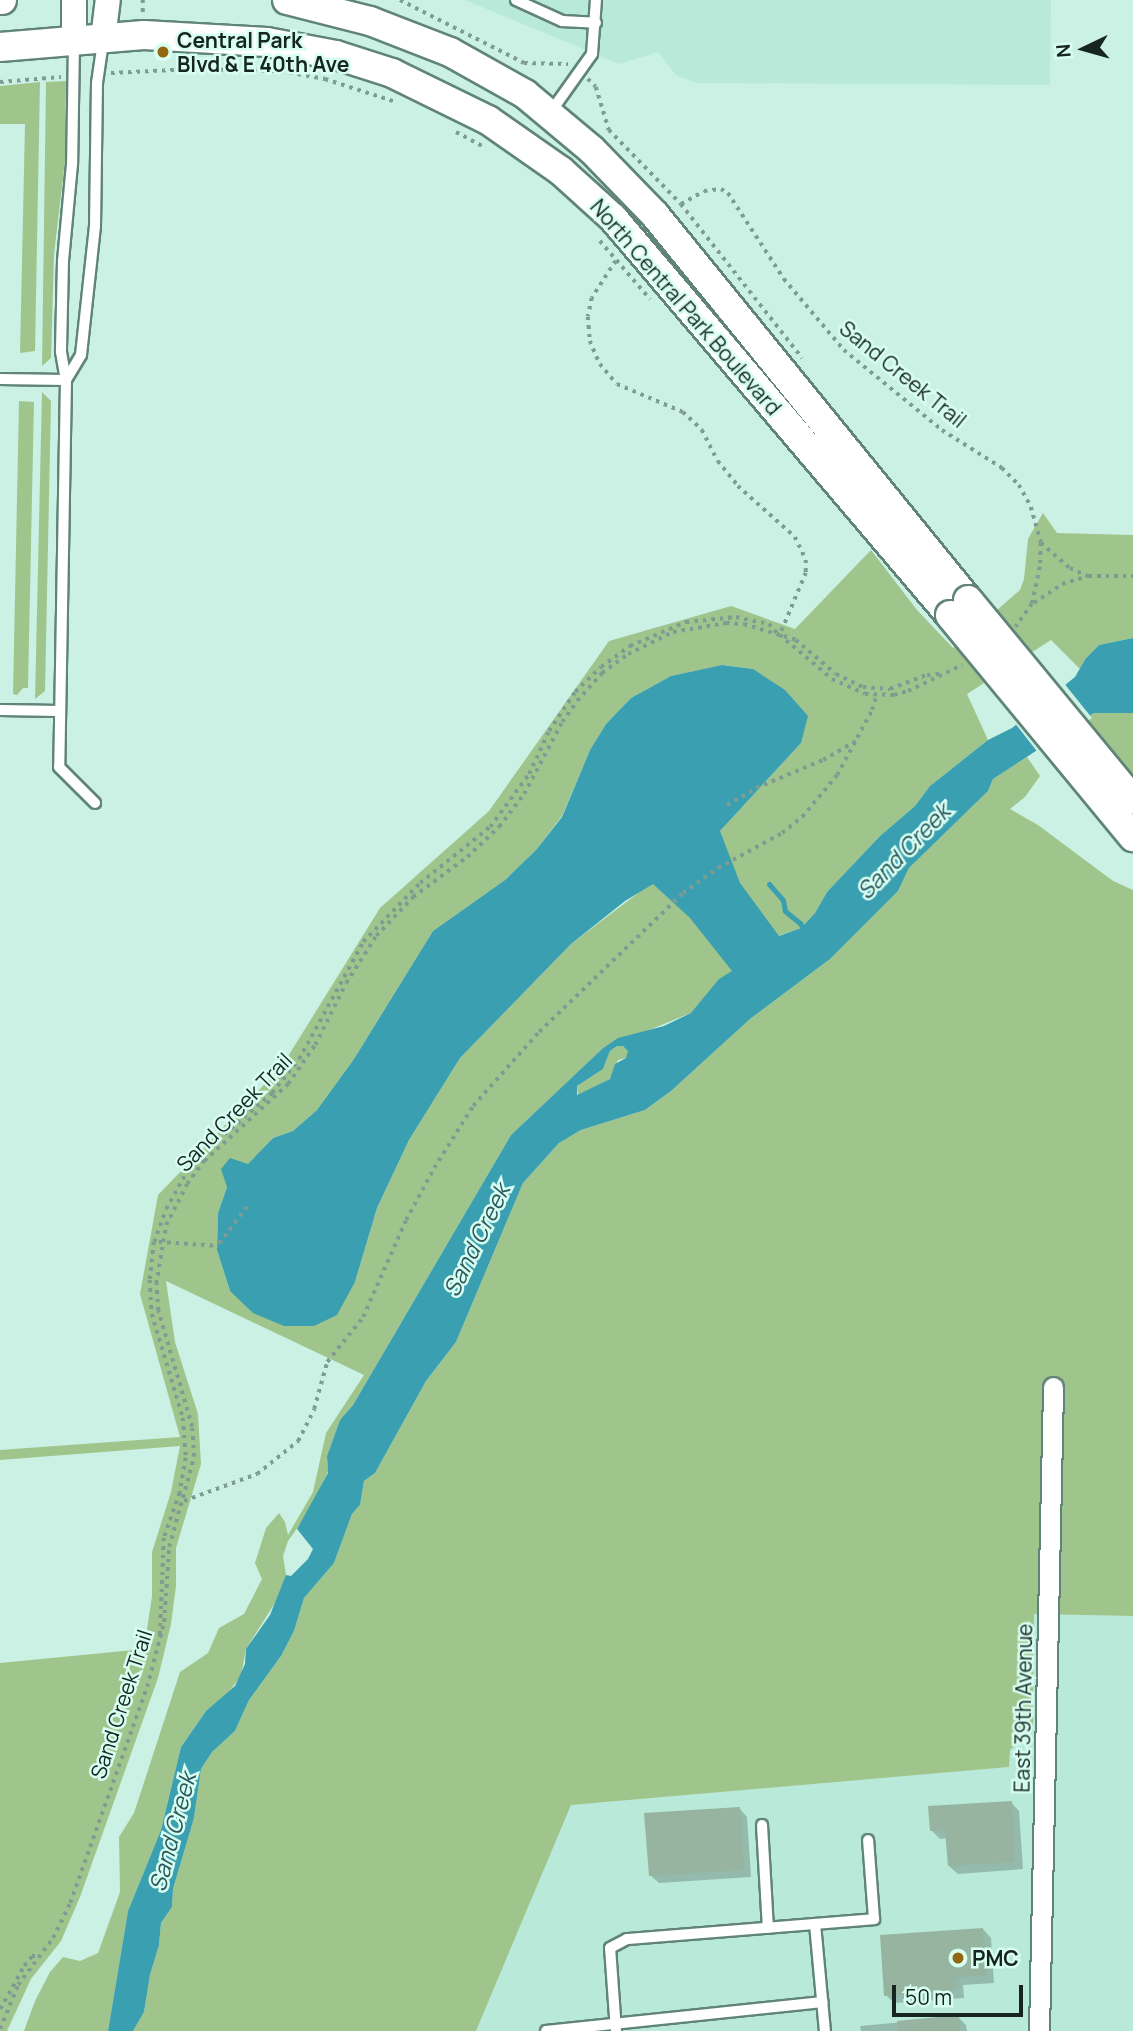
<!DOCTYPE html>
<html>
<head>
<meta charset="utf-8">
<style>
  body { margin:0 }
  #map { position:relative; width:1133px; height:2031px; overflow:hidden; background:#caf1e4; font-family:Manrope,sans-serif }
  div>[style] { position:absolute }
  [style*='--x'] { left:calc(var(--x)*1px); top:calc(var(--y)*1px); width:calc(var(--w)*1px); rotate:calc(var(--a)*1deg) }
  .built>* { inset:0; background:#b8e9d9 }
  .green>* { inset:0; background:#a0c58c }
  .water>* { inset:0; background:#3a9fb0 }
  .pier>* { inset:0; background:#caf1e4 }
  .shadow>* { inset:0; background:#0003 }
  .stream>* { height:5px; margin:-2.5px; padding:0 2.5px; transform-origin:2.5px; border-radius:2.5px; background:#3a9fb0 }
  .building>* { inset:0; background:#96b49f }
  .path>* { height:3.5px; margin-top:-1.75px; transform-origin:0; background:repeating-linear-gradient(90deg,#7f9c93 0 3.5px,transparent 0 8.5px) }
  .roads { filter:drop-shadow(2px 0 #608479) drop-shadow(-2px 0 #608479) drop-shadow(0 2px #608479) drop-shadow(0 -2px #608479) }
  .service>* { height:10px; margin:-5px; padding:0 5px; transform-origin:5px; border-radius:5px; background:#fff }
  .minor>* { height:19px; margin:-9.5px; padding:0 9.5px; transform-origin:9.5px; border-radius:9.5px; background:#fff }
  .tertiary>* { height:24px; margin:-12px; padding:0 12px; transform-origin:12px; border-radius:12px; background:#fff }
  .secondary>* { height:28px; margin:-14px; padding:0 14px; transform-origin:14px; border-radius:14px; background:#fff }
  .bridges { filter:drop-shadow(2px 0 #608479) drop-shadow(-2px 0 #608479) drop-shadow(0 2px #608479) drop-shadow(0 -2px #608479) }
  .secondary-bridge>* { height:28px; margin:-14px; padding:0 14px; transform-origin:14px; border-radius:14px; background:#fff }
  .dots>* { width:19px; height:19px; translate:-50% -50%; box-sizing:border-box; border:4px solid #d7fef1; border-radius:50% }
  span { translate:-50% -50%; white-space:nowrap; text-align:center; line-height:1.15; -webkit-text-stroke:5px #d7fef1; paint-order:stroke }
  .poi-label { font-size:21px; color:#162521; font-weight:700 }
  .left { translate:0 -50%; text-align:left }
  .street-label { font-size:21px; color:#162521 }
  .water-label { font-size:23px; color:#2a565e; font-style:italic }
  .north { position:absolute; left:1049px; top:14px; width:70px; height:70px; -webkit-text-stroke:5px #d7fef1; paint-order:stroke; rotate:265deg; font-size:19px; font-weight:700; line-height:28px; text-align:center; color:#162521 }
  .north::after { content:''; display:block; margin:auto; width:24px; height:32px; background:#162521; clip-path:polygon(50% 0,100% 100%,50% 72%,0 100%) }
  .scale { position:absolute; left:892px; top:1985px; width:131px; height:32px; box-sizing:border-box; border:4px solid #162521; border-top:0; padding-left:9px; font-size:21px; line-height:24px; white-space:nowrap; color:#162521; -webkit-text-stroke:5px #d7fef1; paint-order:stroke }
</style>
</head>
<body>
<div id="map">
  <div class="built">
    <i style="clip-path:polygon(465px 0,1051px 0,1050px 85px,696px 83px,676px 75px,658px 52px,619px 64px)"></i>
    <i style="clip-path:polygon(1034px 1614px,1133px 1616px,1133px 2031px,476px 2031px,571px 1805px,1008px 1767px,1010px 1750px,1033px 1730px)"></i>
  </div>
  <div class="green">
    <i style="clip-path:polygon(66px 81px,65px 161px,54px 254px,51px 358px,42px 366px,46px 82px)"></i>
    <i style="clip-path:polygon(40px 82px,35px 351px,20px 353px,25px 124px,0 124px,0 86px)"></i>
    <i style="clip-path:polygon(42px 392px,51px 401px,45px 691px,35px 699px)"></i>
    <i style="clip-path:polygon(19px 401px,34px 402px,28px 688px,23px 688px,17px 695px,13px 694px)"></i>
    <i style="clip-path:polygon(evenodd,1043px 513px,1057px 533px,1133px 535px,1133px 638px,1099px 645px,1086px 658px,1080px 669px,1051px 640px,967px 694px,988px 740px,930px 786px,915px 806px,880px 836px,827px 892px,815px 913px,801px 928px,778px 936px,691px 1013px,602px 1049px,511px 1135px,353px 1405px,340px 1420px,327px 1456px,328px 1472px,308px 1513px,288px 1541px,283px 1556px,286px 1575px,280px 1595px,246px 1649px,241px 1676px,228px 1693px,206px 1711px,181px 1747px,161px 1830px,128px 1911px,108px 2031px,24px 2031px,35px 2001px,50px 1972px,63px 1957px,80px 1961px,98px 1953px,120px 1892px,119px 1837px,134px 1813px,180px 1672px,208px 1653px,219px 1628px,244px 1614px,262px 1579px,255px 1563px,266px 1528px,279px 1513px,285px 1522px,288px 1535px,313px 1492px,326px 1433px,364px 1375px,166px 1281px,175px 1342px,198px 1414px,201px 1464px,176px 1548px,176px 1586px,171px 1624px,158px 1678px,80px 1897px,61px 1941px,31px 1979px,7px 2031px,0 2031px,0 1663px,144px 1649px,152px 1596px,152px 1552px,171px 1492px,180px 1446px,0 1460px,0 1450px,180px 1437px,140px 1294px,158px 1195px,282px 1066px,380px 908px,489px 811px,609px 641px,731px 606px,795px 629px,871px 550px,917px 610px,953px 648px,1020px 590px,1024px 579px,1028px 539px,1043px 513px,723px 665px,753px 669px,801px 743px,720px 831px,571px 944px,460px 1058px,409px 1140px,377px 1208px,355px 1282px,230px 1291px,217px 1250px,218px 1213px,227px 1187px,273px 1138px,293px 1131px,317px 1110px,354px 1059px,433px 931px,505px 880px,536px 850px,562px 816px,590px 750px,606px 724px,631px 698px,671px 676px,723px 665px)"></i>
    <i style="clip-path:polygon(1094px 713px,1133px 713px,1133px 788px,1080px 722px)"></i>
    <i style="clip-path:polygon(1027px 757px,1040px 776px,1025px 797px,1010px 809px,1038px 825px,1113px 881px,1133px 890px,1133px 1616px,1034px 1614px,1033px 1730px,1010px 1750px,1009px 1767px,571px 1805px,476px 2031px,133px 2031px,144px 2012px,150px 1975px,159px 1945px,161px 1923px,172px 1907px,173px 1889px,194px 1818px,201px 1769px,212px 1752px,235px 1731px,249px 1700px,281px 1656px,294px 1631px,304px 1598px,334px 1563px,352px 1514px,360px 1505px,364px 1481px,375px 1473px,426px 1381px,456px 1342px,523px 1183px,559px 1143px,581px 1130px,645px 1110px,671px 1091px,750px 1019px,830px 959px,898px 891px,909px 868px,988px 791px,993px 779px)"></i>
    <i style="clip-path:polygon(617px 1046px,623px 1046px,629px 1051px,626px 1058px,618px 1060px,610px 1079px,578px 1095px,577px 1086px,603px 1069px,610px 1051px)"></i>
  </div>
  <div class="water">
    <i style="clip-path:polygon(evenodd,1133px 638px,1133px 713px,1094px 713px,993px 779px,988px 791px,909px 868px,898px 891px,830px 959px,750px 1019px,671px 1091px,645px 1110px,581px 1130px,559px 1143px,523px 1183px,456px 1342px,426px 1381px,375px 1473px,364px 1481px,360px 1505px,352px 1514px,334px 1563px,304px 1598px,294px 1631px,281px 1656px,249px 1700px,235px 1731px,212px 1752px,201px 1769px,194px 1818px,173px 1889px,172px 1907px,161px 1923px,159px 1945px,150px 1975px,144px 2012px,133px 2031px,108px 2031px,128px 1911px,161px 1830px,181px 1747px,206px 1711px,235px 1686px,245px 1664px,246px 1649px,270px 1615px,286px 1575px,291px 1576px,308px 1559px,313px 1549px,297px 1529px,328px 1473px,327px 1456px,340px 1420px,353px 1405px,511px 1135px,602px 1049px,618px 1038px,664px 1026px,691px 1013px,719px 979px,732px 971px,690px 918px,653px 884px,625px 901px,571px 944px,460px 1058px,409px 1140px,377px 1208px,355px 1282px,337px 1315px,314px 1326px,284px 1326px,253px 1313px,230px 1291px,217px 1250px,218px 1213px,227px 1187px,221px 1169px,230px 1158px,248px 1164px,273px 1138px,293px 1131px,317px 1110px,354px 1059px,433px 931px,505px 880px,536px 850px,562px 817px,590px 750px,606px 724px,631px 698px,671px 676px,722px 665px,753px 669px,785px 690px,808px 716px,801px 743px,720px 831px,740px 883px,779px 936px,801px 928px,815px 913px,827px 892px,880px 836px,915px 806px,930px 786px,988px 740px,1012px 728px,1075px 677px,1086px 658px,1099px 645px,1133px 638px,617px 1046px,623px 1046px,628px 1051px,626px 1058px,615px 1064px,610px 1079px,577px 1095px,577px 1086px,603px 1069px,610px 1051px,617px 1046px)"></i>
  </div>
  <div class="pier">
    <i style="clip-path:polygon(1063px 682px,1092px 718px,1039px 754px,1014px 722px)"></i>
  </div>
  <div class="shadow">
    <i style="clip-path:polygon(1011px 1802px,1019px 1811px,1023px 1869px,958px 1874px,949px 1866px,948px 1838px,940px 1839px,932px 1831px)"></i>
    <i style="clip-path:polygon(739px 1808px,747px 1817px,751px 1877px,659px 1883px,650px 1875px)"></i>
    <i style="clip-path:polygon(983px 1929px,991px 1938px,994px 1983px,963px 1985px,964px 1998px,894px 2003px,886px 1995px)"></i>
    <i style="clip-path:polygon(958px 2017px,966px 2025px,967px 2031px,861px 2031px,860px 2026px)"></i>
  </div>
  <div class="stream">
    <i style="--x:769;--y:884;--w:21;--a:49"></i>
    <i style="--x:783;--y:900;--w:11;--a:80"></i>
    <i style="--x:785;--y:911;--w:19;--a:39"></i>
    <i style="--x:800;--y:923;--w:11;--a:63"></i>
  </div>
  <div class="building">
    <i style="clip-path:polygon(1012px 1801px,1015px 1862px,948px 1866px,945px 1831px,930px 1831px,928px 1806px)"></i>
    <i style="clip-path:polygon(740px 1807px,744px 1870px,649px 1876px,644px 1813px)"></i>
    <i style="clip-path:polygon(983px 1928px,987px 1975px,955px 1978px,957px 1990px,884px 1996px,880px 1935px)"></i>
    <i style="clip-path:polygon(959px 2015px,960px 2031px,898px 2031px,897px 2021px)"></i>
  </div>
  <div class="path">
    <i style="--x:143;--y:0;--w:15;--a:90"></i>
    <i style="--x:400;--y:0;--w:139;--a:26.9"></i>
    <i style="--x:524;--y:63;--w:44;--a:1.3"></i>
    <i style="--x:111;--y:73;--w:83;--a:-2.8"></i>
    <i style="--x:194;--y:69;--w:87;--a:1.3"></i>
    <i style="--x:281;--y:71;--w:45;--a:10.3"></i>
    <i style="--x:325;--y:79;--w:75;--a:17.9"></i>
    <i style="--x:588;--y:79;--w:11;--a:45"></i>
    <i style="--x:596;--y:87;--w:45;--a:73.2"></i>
    <i style="--x:609;--y:130;--w:103;--a:45.8"></i>
    <i style="--x:681;--y:204;--w:196;--a:51.8"></i>
    <i style="--x:0;--y:82;--w:61;--a:-4.7"></i>
    <i style="--x:456;--y:132;--w:34;--a:28"></i>
    <i style="--x:681;--y:204;--w:26;--a:-29"></i>
    <i style="--x:704;--y:191;--w:17;--a:-7"></i>
    <i style="--x:721;--y:189;--w:8;--a:30"></i>
    <i style="--x:728;--y:193;--w:103;--a:56.9"></i>
    <i style="--x:784;--y:279;--w:93;--a:49.8"></i>
    <i style="--x:844;--y:350;--w:127;--a:39.2"></i>
    <i style="--x:942;--y:430;--w:71;--a:32.3"></i>
    <i style="--x:1002;--y:468;--w:24;--a:45"></i>
    <i style="--x:1019;--y:485;--w:25;--a:61"></i>
    <i style="--x:1031;--y:507;--w:37;--a:74"></i>
    <i style="--x:1041;--y:543;--w:24;--a:92"></i>
    <i style="--x:1040;--y:567;--w:38;--a:102"></i>
    <i style="--x:1032;--y:604;--w:28;--a:125"></i>
    <i style="--x:600;--y:241;--w:77;--a:49.2"></i>
    <i style="--x:616;--y:261;--w:44;--a:123"></i>
    <i style="--x:592;--y:298;--w:19;--a:102"></i>
    <i style="--x:588;--y:317;--w:24;--a:85"></i>
    <i style="--x:590;--y:341;--w:25;--a:67"></i>
    <i style="--x:600;--y:364;--w:26;--a:50"></i>
    <i style="--x:617;--y:384;--w:72;--a:23"></i>
    <i style="--x:683;--y:412;--w:26;--a:43"></i>
    <i style="--x:702;--y:430;--w:35;--a:63"></i>
    <i style="--x:718;--y:461;--w:32;--a:51"></i>
    <i style="--x:738;--y:486;--w:76;--a:41.8"></i>
    <i style="--x:795;--y:537;--w:25;--a:64"></i>
    <i style="--x:806;--y:560;--w:13;--a:90"></i>
    <i style="--x:806;--y:573;--w:67;--a:112.8"></i>
    <i style="--x:1041;--y:543;--w:38;--a:41"></i>
    <i style="--x:1070;--y:568;--w:20;--a:24"></i>
    <i style="--x:1034;--y:603;--w:34;--a:-34"></i>
    <i style="--x:1062;--y:584;--w:28;--a:-17"></i>
    <i style="--x:1089;--y:576;--w:44;--a:0"></i>
    <i style="--x:784;--y:636;--w:13;--a:18"></i>
    <i style="--x:796;--y:640;--w:52;--a:40.4"></i>
    <i style="--x:836;--y:674;--w:30;--a:26"></i>
    <i style="--x:863;--y:687;--w:27;--a:4"></i>
    <i style="--x:890;--y:689;--w:40;--a:-21"></i>
    <i style="--x:927;--y:675;--w:12;--a:-5"></i>
    <i style="--x:727;--y:805;--w:34;--a:-30"></i>
    <i style="--x:756;--y:788;--w:73;--a:-22.7"></i>
    <i style="--x:823;--y:760;--w:38;--a:-30"></i>
    <i style="--x:247;--y:1207;--w:44;--a:126.6"></i>
    <i style="--x:221;--y:1242;--w:9;--a:153"></i>
    <i style="--x:213;--y:1246;--w:59;--a:-176.1"></i>
    <i style="--x:154;--y:1242;--w:35;--a:-70"></i>
    <i style="--x:166;--y:1209;--w:41;--a:-60.9"></i>
    <i style="--x:186;--y:1173;--w:46;--a:-45.9"></i>
    <i style="--x:218;--y:1140;--w:72;--a:-41"></i>
    <i style="--x:272;--y:1093;--w:43;--a:-51.5"></i>
    <i style="--x:299;--y:1059;--w:133;--a:-61.3"></i>
    <i style="--x:363;--y:942;--w:82;--a:-46"></i>
    <i style="--x:420;--y:883;--w:90;--a:-38.7"></i>
    <i style="--x:490;--y:827;--w:66;--a:-53.7"></i>
    <i style="--x:529;--y:774;--w:47;--a:-65.1"></i>
    <i style="--x:549;--y:731;--w:47;--a:-56.3"></i>
    <i style="--x:575;--y:692;--w:36;--a:-44"></i>
    <i style="--x:601;--y:667;--w:36;--a:-36"></i>
    <i style="--x:630;--y:646;--w:61;--a:-23.2"></i>
    <i style="--x:686;--y:622;--w:50;--a:-5.7"></i>
    <i style="--x:736;--y:617;--w:34;--a:12"></i>
    <i style="--x:769;--y:624;--w:12;--a:48"></i>
    <i style="--x:154;--y:1242;--w:38;--a:96"></i>
    <i style="--x:150;--y:1280;--w:34;--a:87"></i>
    <i style="--x:152;--y:1314;--w:109;--a:73.4"></i>
    <i style="--x:183;--y:1418;--w:40;--a:85.7"></i>
    <i style="--x:186;--y:1458;--w:36;--a:100"></i>
    <i style="--x:180;--y:1493;--w:48;--a:109.6"></i>
    <i style="--x:164;--y:1538;--w:99;--a:92.3"></i>
    <i style="--x:184;--y:1501;--w:78;--a:-20.3"></i>
    <i style="--x:257;--y:1474;--w:53;--a:-38.8"></i>
    <i style="--x:298;--y:1441;--w:36;--a:-63"></i>
    <i style="--x:314;--y:1409;--w:49;--a:-74.5"></i>
    <i style="--x:327;--y:1362;--w:58;--a:-51.3"></i>
    <i style="--x:363;--y:1317;--w:106;--a:-66.1"></i>
    <i style="--x:406;--y:1220;--w:59;--a:-61.7"></i>
    <i style="--x:434;--y:1168;--w:73;--a:-57.8"></i>
    <i style="--x:473;--y:1106;--w:99;--a:-48.3"></i>
    <i style="--x:539;--y:1032;--w:200;--a:-44"></i>
    <i style="--x:683;--y:893;--w:43;--a:-35.5"></i>
    <i style="--x:718;--y:868;--w:73;--a:-28.7"></i>
    <i style="--x:782;--y:833;--w:26;--a:-39"></i>
    <i style="--x:802;--y:817;--w:55;--a:-50.2"></i>
    <i style="--x:837;--y:775;--w:74;--a:-61.7"></i>
    <i style="--x:872;--y:710;--w:15;--a:-74"></i>
    <i style="--x:0;--y:2009;--w:49;--a:-60.8"></i>
    <i style="--x:24;--y:1966;--w:13;--a:-51"></i>
    <i style="--x:32;--y:1956;--w:7;--a:0"></i>
    <i style="--x:0;--y:2029;--w:48;--a:-67.8"></i>
    <i style="--x:18;--y:1985;--w:59;--a:-53.3"></i>
    <i style="--x:53;--y:1938;--w:39;--a:-64"></i>
    <i style="--x:70;--y:1903;--w:229;--a:-70.4"></i>
    <i style="--x:147;--y:1687;--w:67;--a:-75.3"></i>
    <i style="--x:164;--y:1622;--w:75;--a:-86.2"></i>
    <i style="--x:169;--y:1547;--w:93;--a:-74.5"></i>
    <i style="--x:194;--y:1457;--w:30;--a:-94"></i>
    <i style="--x:192;--y:1427;--w:121;--a:-106.3"></i>
    <i style="--x:158;--y:1311;--w:27;--a:-94"></i>
    <i style="--x:156;--y:1284;--w:60;--a:-80.4"></i>
    <i style="--x:166;--y:1225;--w:46;--a:-62.9"></i>
    <i style="--x:187;--y:1184;--w:29;--a:-54"></i>
    <i style="--x:204;--y:1161;--w:114;--a:-42.5"></i>
    <i style="--x:288;--y:1084;--w:47;--a:-55.3"></i>
    <i style="--x:315;--y:1045;--w:69;--a:-63.4"></i>
    <i style="--x:346;--y:983;--w:56;--a:-57.4"></i>
    <i style="--x:376;--y:936;--w:54;--a:-46.5"></i>
    <i style="--x:413;--y:897;--w:67;--a:-36.5"></i>
    <i style="--x:467;--y:857;--w:44;--a:-43.2"></i>
    <i style="--x:499;--y:827;--w:41;--a:-52.9"></i>
    <i style="--x:524;--y:794;--w:81;--a:-62.2"></i>
    <i style="--x:562;--y:722;--w:26;--a:-54"></i>
    <i style="--x:577;--y:701;--w:38;--a:-48"></i>
    <i style="--x:602;--y:673;--w:32;--a:-36"></i>
    <i style="--x:628;--y:654;--w:50;--a:-26.1"></i>
    <i style="--x:673;--y:632;--w:54;--a:-9.6"></i>
    <i style="--x:726;--y:623;--w:18;--a:3"></i>
    <i style="--x:744;--y:624;--w:38;--a:17"></i>
    <i style="--x:780;--y:635;--w:68;--a:40.2"></i>
    <i style="--x:832;--y:679;--w:36;--a:24"></i>
    <i style="--x:865;--y:694;--w:29;--a:2"></i>
    <i style="--x:894;--y:695;--w:15;--a:-16"></i>
    <i style="--x:908;--y:691;--w:60;--a:-25.7"></i>
  </div>
  <div class="roads">
    <div class="service">
      <i style="--x:516;--y:0;--w:51;--a:24.5"></i>
      <i style="--x:562;--y:21;--w:34;--a:3"></i>
      <i style="--x:74;--y:43;--w:121;--a:90.9"></i>
      <i style="--x:72;--y:164;--w:97;--a:95.3"></i>
      <i style="--x:63;--y:261;--w:91;--a:91.3"></i>
      <i style="--x:61;--y:352;--w:28;--a:80"></i>
      <i style="--x:66;--y:380;--w:387;--a:91"></i>
      <i style="--x:59;--y:767;--w:51;--a:45"></i>
      <i style="--x:550;--y:113;--w:72;--a:-54.6"></i>
      <i style="--x:592;--y:54;--w:54;--a:-85.8"></i>
      <i style="--x:0;--y:379;--w:66;--a:0.9"></i>
      <i style="--x:66;--y:380;--w:29;--a:-59"></i>
      <i style="--x:81;--y:355;--w:130;--a:-83.8"></i>
      <i style="--x:95;--y:226;--w:143;--a:-89.2"></i>
      <i style="--x:97;--y:83;--w:41;--a:-81.7"></i>
      <i style="--x:0;--y:710;--w:60;--a:1"></i>
      <i style="--x:762;--y:1825;--w:103;--a:86.7"></i>
      <i style="--x:815;--y:1924;--w:107;--a:84.7"></i>
      <i style="--x:546;--y:2031;--w:278;--a:-6"></i>
      <i style="--x:616;--y:2031;--w:83;--a:-94.1"></i>
      <i style="--x:610;--y:1948;--w:19;--a:-28"></i>
      <i style="--x:627;--y:1939;--w:248;--a:-4.6"></i>
      <i style="--x:874;--y:1919;--w:79;--a:-94.3"></i>
    </div>
    <div class="minor">
      <i style="--x:1039;--y:2031;--w:644;--a:-88.75"></i>
    </div>
    <div class="tertiary">
      <i style="--x:103;--y:39;--w:39;--a:-83"></i>
      <i style="--x:74;--y:41;--w:41;--a:-90"></i>
    </div>
    <div class="secondary">
      <i style="--x:0;--y:0;--w:2;--a:0"></i>
      <i style="--x:287;--y:0;--w:86;--a:14.2"></i>
      <i style="--x:370;--y:21;--w:86;--a:21.2"></i>
      <i style="--x:450;--y:52;--w:86;--a:29.2"></i>
      <i style="--x:525;--y:94;--w:87;--a:39.9"></i>
      <i style="--x:592;--y:150;--w:91;--a:45.9"></i>
      <i style="--x:655;--y:215;--w:496;--a:50.9"></i>
      <i style="--x:0;--y:47;--w:144;--a:-4.8"></i>
      <i style="--x:144;--y:35;--w:123;--a:3.3"></i>
      <i style="--x:267;--y:42;--w:70;--a:10.7"></i>
      <i style="--x:336;--y:55;--w:59;--a:17.8"></i>
      <i style="--x:392;--y:73;--w:107;--a:26.1"></i>
      <i style="--x:488;--y:120;--w:89;--a:34.9"></i>
      <i style="--x:561;--y:171;--w:70;--a:42.1"></i>
      <i style="--x:613;--y:218;--w:521;--a:49.67"></i>
    </div>
  </div>
  <div class="bridges">
    <div class="secondary-bridge">
      <i style="--x:968;--y:600;--w:259;--a:50.5"></i>
      <i style="--x:950;--y:615;--w:288;--a:50.5"></i>
    </div>
  </div>
  <div class="dots">
    <i style="left:163px;top:52px;background:#926712"></i>
    <i style="left:958px;top:1958px;background:#926712"></i>
  </div>
  <div class="poi-label">
    <span class="left" style="left:177px;top:52px">Central Park<br>Blvd &amp; E 40th Ave</span>
    <span class="left" style="left:972px;top:1958px">PMC</span>
  </div>
  <div class="street-label">
    <span style="left:686px;top:307px;rotate:49deg">North Central Park Boulevard</span>
    <span style="left:903px;top:374px;rotate:39deg">Sand Creek Trail</span>
    <span style="left:234px;top:1112px;rotate:-46deg">Sand Creek Trail</span>
    <span style="left:121px;top:1704px;rotate:-72deg">Sand Creek Trail</span>
    <span style="left:1023px;top:1708px;rotate:-89deg">East 39th Avenue</span>
  </div>
  <div class="water-label">
    <span style="left:903px;top:851px;rotate:-46deg">Sand Creek</span>
    <span style="left:476px;top:1240px;rotate:-64deg">Sand Creek</span>
    <span style="left:172px;top:1832px;rotate:-75deg">Sand Creek</span>
  </div>
  <div class="north">N</div>
  <div class="scale">50 m</div>
</div>
</body>
</html>
